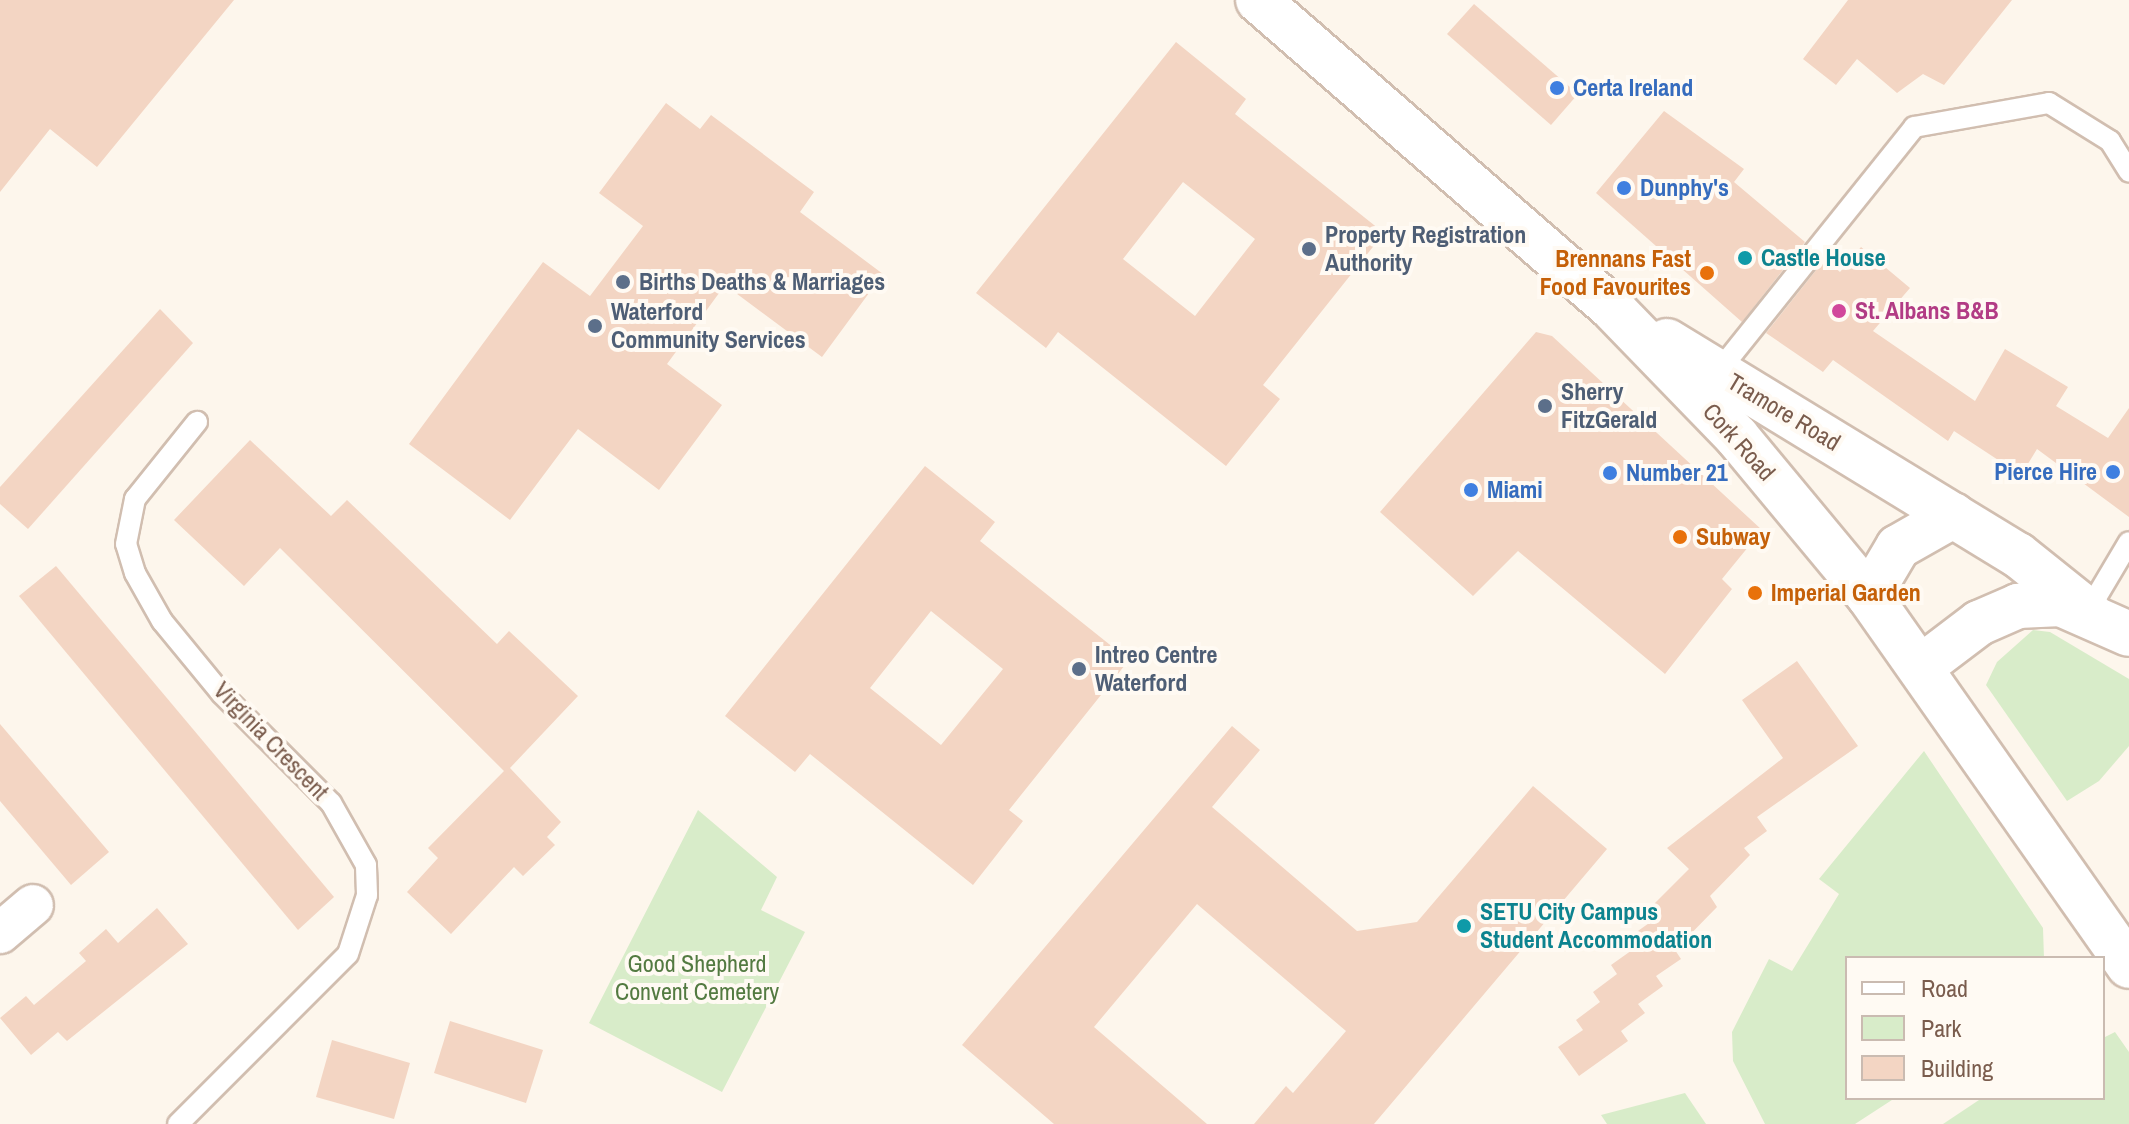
<!DOCTYPE html>
<html>
<head>
<meta charset="utf-8">
<style>
  body { margin:0 }
  #map { position:relative; width:2129px; height:1124px; overflow:hidden; background:#fdf6ec; font-family:"Archivo Narrow",sans-serif }
  div>[style] { position:absolute }
  [style*='--x'] { left:calc(var(--x)*1px); top:calc(var(--y)*1px); width:calc(var(--w)*1px); rotate:calc(var(--a)*1deg) }
  .green>* { inset:0; background:#d8ecc9 }
  .building>* { inset:0; background:#f3d5c3 }
  .roads { filter:drop-shadow(2px 0 #d1beb0) drop-shadow(-2px 0 #d1beb0) drop-shadow(0 2px #d1beb0) drop-shadow(0 -2px #d1beb0) }
  .lane>* { height:20px; margin:-10px; padding:0 10px; transform-origin:10px; border-radius:10px; background:#fff }
  .street>* { height:40px; margin:-20px; padding:0 20px; transform-origin:20px; border-radius:20px; background:#fff }
  .secondary>* { height:44px; margin:-22px; padding:0 22px; transform-origin:22px; border-radius:22px; background:#fff }
  .dots>* { width:22px; height:22px; translate:-50% -50%; box-sizing:border-box; border:4px solid #fffaf3; border-radius:50% }
  span { translate:-50% -50%; white-space:nowrap; text-align:center; line-height:1.15; -webkit-text-stroke:8px #fffaf3; paint-order:stroke }
  .shop-label { font-size:24px; color:#366cbe; font-weight:700 }
  .left { translate:0 -50%; text-align:left }
  .right { translate:-100% -50%; text-align:right }
  .service-label { font-size:24px; color:#4e5e75; font-weight:700 }
  .culture-label { font-size:24px; color:#0d838f; font-weight:700 }
  .food-label { font-size:24px; color:#c56008; font-weight:700 }
  .hotel-label { font-size:24px; color:#b23c85; font-weight:700 }
  .street-label { font-size:24px; color:#7a5c4d }
  .park-label { font-size:24px; color:#537a41 }
  .legend { position:absolute; left:1845px; top:956px; width:260px; height:144px; box-sizing:border-box; background:#fffaf3; border:2px solid #cabbb1; margin:0; padding:10px 14px; list-style:none; font-size:24px; color:#7a5c4d }
  .legend li { display:flex; align-items:center; gap:16px; height:40px }
  .legend b { width:40px; border:2px solid #cabbb1 }
</style>
</head>
<body>
<div id="map">
  <div class="green">
    <i style="clip-path:polygon(2033px 630px,2050px 632px,2129px 679px,2129px 746px,2099px 781px,2067px 801px,1986px 685px,1997px 662px)"></i>
    <i style="clip-path:polygon(1924px 751px,2043px 928px,2044px 958px,1847px 958px,1847px 1098px,1895px 1098px,1855px 1124px,1765px 1124px,1733px 1061px,1732px 1032px,1769px 959px,1792px 971px,1839px 894px,1819px 879px)"></i>
    <i style="clip-path:polygon(698px 810px,777px 877px,761px 910px,805px 932px,722px 1092px,589px 1023px)"></i>
    <i style="clip-path:polygon(2115px 1032px,2129px 1052px,2129px 1124px,1943px 1124px,1982px 1098px,2103px 1098px,2103px 1038px)"></i>
    <i style="clip-path:polygon(1685px 1093px,1706px 1124px,1607px 1124px,1601px 1115px)"></i>
  </div>
  <div class="building">
    <i style="clip-path:polygon(0 0,234px 0,97px 167px,50px 129px,0 192px)"></i>
    <i style="clip-path:polygon(1848px 0,2012px 0,1944px 85px,1923px 74px,1897px 93px,1857px 59px,1836px 85px,1803px 59px)"></i>
    <i style="clip-path:polygon(1474px 4px,1578px 94px,1551px 125px,1447px 34px)"></i>
    <i style="clip-path:polygon(evenodd,1176px 42px,1246px 99px,1235px 114px,1384px 233px,1263px 385px,1280px 399px,1226px 466px,1058px 332px,1046px 348px,976px 293px,1176px 42px,1183px 182px,1255px 239px,1195px 316px,1123px 259px,1183px 182px)"></i>
    <i style="clip-path:polygon(666px 103px,700px 129px,711px 115px,814px 192px,800px 212px,883px 274px,822px 357px,725px 285px,667px 364px,722px 405px,659px 490px,578px 429px,510px 520px,409px 444px,543px 262px,590px 296px,643px 226px,599px 193px)"></i>
    <i style="clip-path:polygon(1664px 111px,1744px 169px,1734px 182px,1805px 242px,1742px 322px,1596px 193px)"></i>
    <i style="clip-path:polygon(1861px 247px,1910px 288px,1873px 331px,1975px 401px,2005px 349px,2068px 387px,2056px 406px,2108px 438px,2129px 408px,2129px 517px,2037px 449px,2021px 475px,1954px 431px,1948px 441px,1833px 360px,1823px 372px,1766px 333px,1825px 259px,1840px 272px)"></i>
    <i style="clip-path:polygon(160px 309px,193px 343px,28px 529px,0 504px,0 487px)"></i>
    <i style="clip-path:polygon(1536px 332px,1552px 336px,1762px 530px,1722px 579px,1732px 589px,1665px 674px,1518px 551px,1473px 596px,1380px 512px)"></i>
    <i style="clip-path:polygon(250px 440px,331px 516px,347px 500px,497px 644px,509px 631px,578px 696px,510px 768px,561px 822px,547px 837px,555px 845px,523px 876px,514px 867px,451px 934px,407px 892px,438px 858px,428px 848px,504px 771px,280px 548px,244px 586px,174px 520px)"></i>
    <i style="clip-path:polygon(evenodd,925px 466px,995px 522px,980px 541px,1129px 660px,1009px 810px,1023px 821px,973px 885px,810px 754px,795px 772px,725px 716px,925px 466px,931px 611px,1003px 669px,941px 745px,870px 688px,931px 611px)"></i>
    <i style="clip-path:polygon(56px 566px,334px 897px,298px 930px,19px 596px)"></i>
    <i style="clip-path:polygon(1797px 661px,1858px 746px,1757px 817px,1767px 831px,1744px 848px,1750px 855px,1710px 896px,1717px 907px,1675px 950px,1681px 959px,1656px 976px,1663px 986px,1638px 1004px,1645px 1013px,1621px 1031px,1628px 1041px,1579px 1076px,1558px 1047px,1583px 1030px,1576px 1020px,1600px 1002px,1593px 992px,1617px 974px,1611px 965px,1635px 948px,1628px 938px,1652px 921px,1646px 912px,1689px 869px,1667px 848px,1783px 758px,1742px 700px)"></i>
    <i style="clip-path:polygon(0 724px,109px 852px,71px 885px,0 801px)"></i>
    <i style="clip-path:polygon(1232px 726px,1260px 750px,1212px 807px,1357px 931px,1417px 922px,1533px 786px,1607px 849px,1374px 1124px,1254px 1124px,1286px 1086px,1293px 1093px,1346px 1031px,1197px 904px,1094px 1027px,1207px 1124px,1054px 1124px,962px 1045px)"></i>
    <i style="clip-path:polygon(157px 908px,188px 944px,67px 1041px,58px 1032px,31px 1055px,0 1018px,26px 996px,34px 1005px,86px 961px,79px 953px,106px 929px,118px 943px)"></i>
    <i style="clip-path:polygon(450px 1021px,543px 1050px,526px 1103px,434px 1073px)"></i>
    <i style="clip-path:polygon(332px 1040px,410px 1063px,394px 1119px,316px 1097px)"></i>
  </div>
  <div class="roads">
    <div class="lane">
      <i style="--x:1718;--y:372;--w:314;--a:-51.3"></i>
      <i style="--x:1914;--y:127;--w:137;--a:-10.1"></i>
      <i style="--x:2049;--y:103;--w:72;--a:31.9"></i>
      <i style="--x:2110;--y:141;--w:36;--a:58"></i>
      <i style="--x:2088;--y:611;--w:80;--a:-59.3"></i>
      <i style="--x:178;--y:1124;--w:240;--a:-45"></i>
      <i style="--x:348;--y:954;--w:62;--a:-72.1"></i>
      <i style="--x:367;--y:895;--w:30;--a:-92"></i>
      <i style="--x:366;--y:865;--w:71;--a:-119.4"></i>
      <i style="--x:331;--y:803;--w:154;--a:-135"></i>
      <i style="--x:222;--y:694;--w:94;--a:-129.4"></i>
      <i style="--x:162;--y:621;--w:55;--a:-119.4"></i>
      <i style="--x:135;--y:573;--w:30;--a:-107"></i>
      <i style="--x:126;--y:544;--w:46;--a:-78.7"></i>
      <i style="--x:135;--y:499;--w:99;--a:-51.2"></i>
    </div>
    <div class="street">
      <i style="--x:0;--y:933;--w:43;--a:-40.3"></i>
    </div>
    <div class="secondary">
      <i style="--x:1258;--y:0;--w:472;--a:41"></i>
      <i style="--x:1614;--y:310;--w:177;--a:45.9"></i>
      <i style="--x:1737;--y:437;--w:207;--a:50.3"></i>
      <i style="--x:1869;--y:596;--w:452;--a:54.9"></i>
      <i style="--x:1667;--y:341;--w:411;--a:31.4"></i>
      <i style="--x:2018;--y:555;--w:90;--a:38.7"></i>
      <i style="--x:1869;--y:596;--w:57;--a:-59.4"></i>
      <i style="--x:1898;--y:547;--w:64;--a:-29.7"></i>
      <i style="--x:1921;--y:667;--w:73;--a:-37.2"></i>
      <i style="--x:1979;--y:623;--w:43;--a:-23.6"></i>
      <i style="--x:2018;--y:606;--w:43;--a:-2.7"></i>
      <i style="--x:2061;--y:604;--w:74;--a:23.8"></i>
    </div>
  </div>
  <div class="dots">
    <i style="left:1557px;top:88px;background:#3f7fe0"></i>
    <i style="left:1624px;top:188px;background:#3f7fe0"></i>
    <i style="left:1309px;top:249px;background:#5c6f8a"></i>
    <i style="left:1745px;top:258px;background:#0f9aa8"></i>
    <i style="left:1707px;top:273px;background:#e8710a"></i>
    <i style="left:623px;top:282px;background:#5c6f8a"></i>
    <i style="left:1839px;top:311px;background:#d1479c"></i>
    <i style="left:595px;top:326px;background:#5c6f8a"></i>
    <i style="left:1545px;top:406px;background:#5c6f8a"></i>
    <i style="left:2113px;top:472px;background:#3f7fe0"></i>
    <i style="left:1610px;top:473px;background:#3f7fe0"></i>
    <i style="left:1471px;top:490px;background:#3f7fe0"></i>
    <i style="left:1680px;top:537px;background:#e8710a"></i>
    <i style="left:1755px;top:593px;background:#e8710a"></i>
    <i style="left:1079px;top:669px;background:#5c6f8a"></i>
    <i style="left:1464px;top:926px;background:#0f9aa8"></i>
  </div>
  <div class="shop-label">
    <span class="left" style="left:1573px;top:88px">Certa Ireland</span>
    <span class="left" style="left:1640px;top:188px">Dunphy's</span>
    <span class="right" style="left:2097px;top:472px">Pierce Hire</span>
    <span class="left" style="left:1626px;top:473px">Number 21</span>
    <span class="left" style="left:1487px;top:490px">Miami</span>
  </div>
  <div class="service-label">
    <span class="left" style="left:1325px;top:249px">Property Registration<br>Authority</span>
    <span class="left" style="left:639px;top:282px">Births Deaths &amp; Marriages</span>
    <span class="left" style="left:611px;top:326px">Waterford<br>Community Services</span>
    <span class="left" style="left:1561px;top:406px">Sherry<br>FitzGerald</span>
    <span class="left" style="left:1095px;top:669px">Intreo Centre<br>Waterford</span>
  </div>
  <div class="culture-label">
    <span class="left" style="left:1761px;top:258px">Castle House</span>
    <span class="left" style="left:1480px;top:926px">SETU City Campus<br>Student Accommodation</span>
  </div>
  <div class="food-label">
    <span class="right" style="left:1691px;top:273px">Brennans Fast<br>Food Favourites</span>
    <span class="left" style="left:1696px;top:537px">Subway</span>
    <span class="left" style="left:1771px;top:593px">Imperial Garden</span>
  </div>
  <div class="hotel-label">
    <span class="left" style="left:1855px;top:311px">St. Albans B&amp;B</span>
  </div>
  <div class="street-label">
    <span style="left:1784px;top:412px;rotate:31deg">Tramore Road</span>
    <span style="left:1739px;top:442px;rotate:48deg">Cork Road</span>
    <span style="left:271px;top:741px;rotate:46deg">Virginia Crescent</span>
  </div>
  <div class="park-label">
    <span style="left:697px;top:978px">Good Shepherd<br>Convent Cemetery</span>
  </div>
  <ul class="legend">
  <li><b style="height:10px;background:#fff"></b>Road</li>
  <li><b style="height:22px;background:#d8ecc9"></b>Park</li>
  <li><b style="height:22px;background:#f3d5c3"></b>Building</li>
  </ul>
</div>
</body>
</html>
